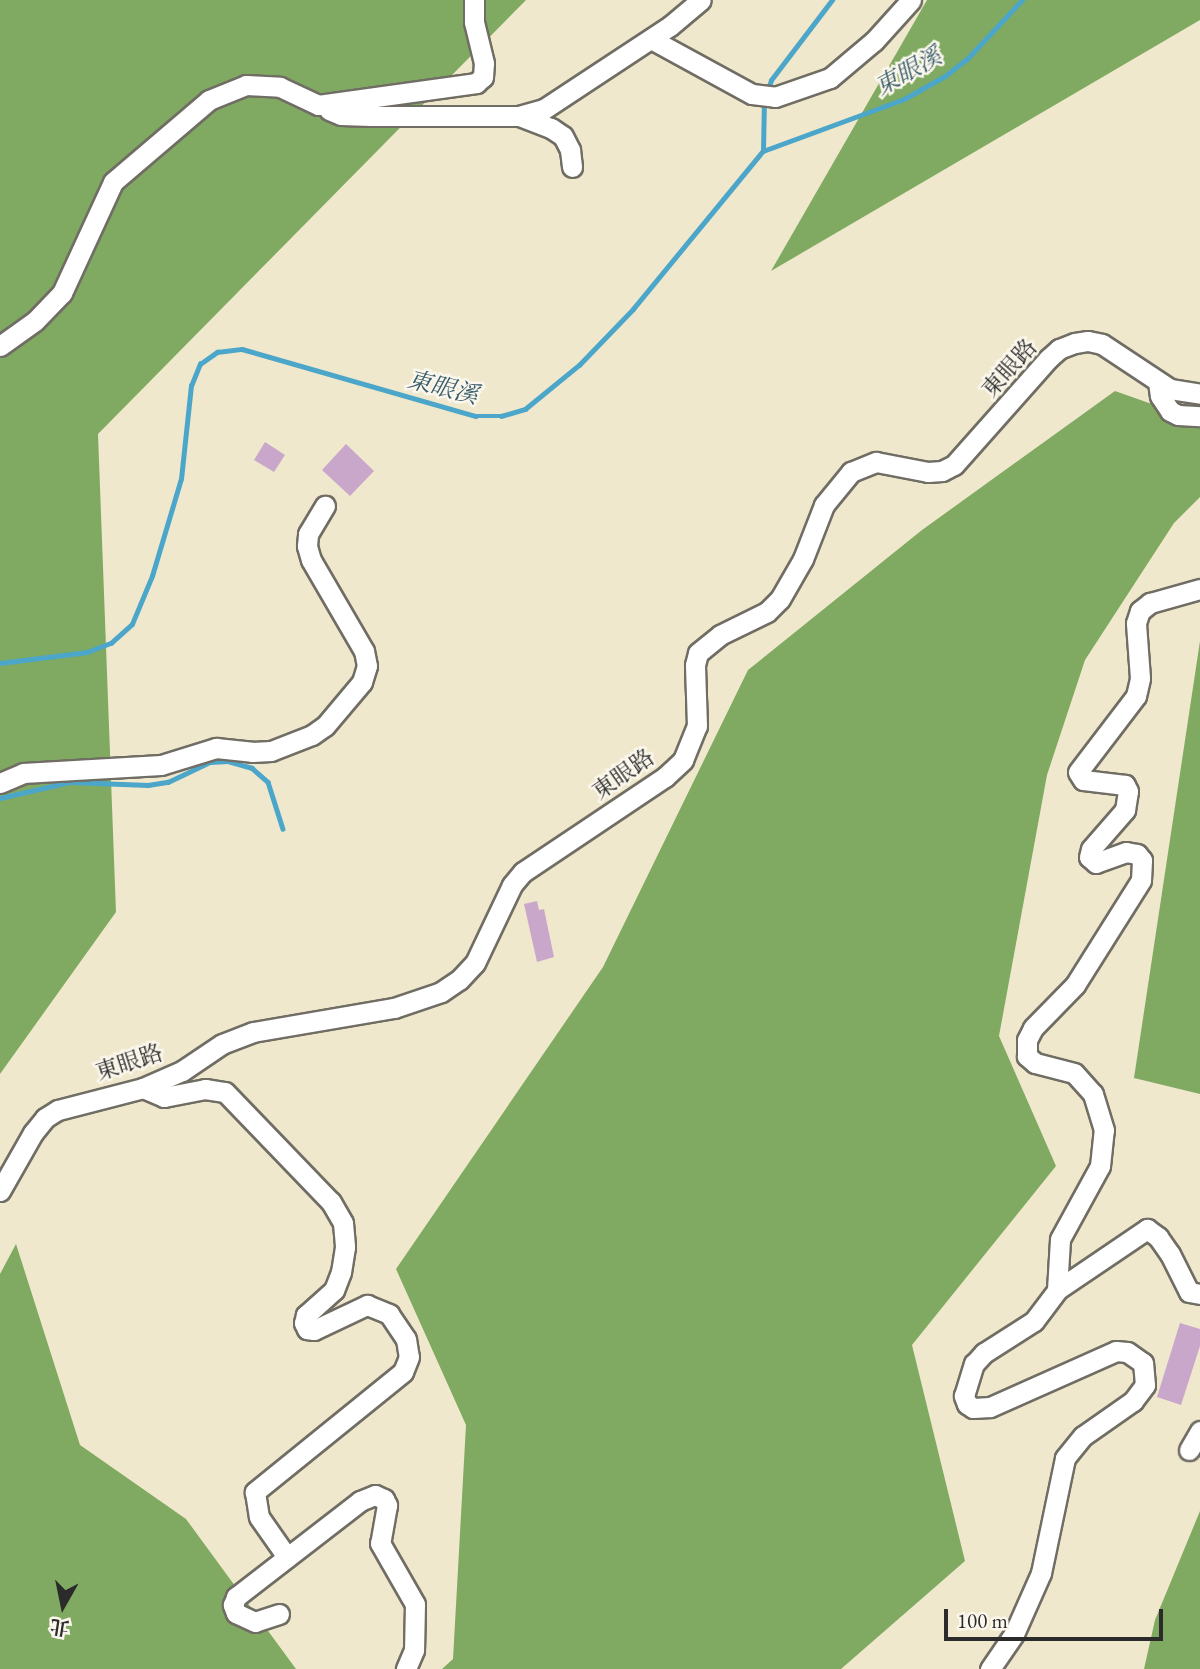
<!DOCTYPE html>
<html>
<head>
<meta charset="utf-8">
<style>
  body { margin:0 }
  #map { position:relative; width:1200px; height:1669px; overflow:hidden; background:#f0e8cd; font-family:"EB Garamond","Noto Serif TC",serif }
  div>[style] { position:absolute }
  [style*='--x'] { left:calc(var(--x)*1px); top:calc(var(--y)*1px); width:calc(var(--w)*1px); rotate:calc(var(--a)*1deg) }
  .forest>* { inset:0; background:#80aa62 }
  .stream>* { height:4.5px; margin:-2.25px; padding:0 2.25px; transform-origin:2.25px; border-radius:2.25px; background:#4ba6c9 }
  .building>* { inset:0; background:#c8a7cb }
  .roads { filter:drop-shadow(2px 0 #706d64) drop-shadow(-2px 0 #706d64) drop-shadow(0 2px #706d64) drop-shadow(0 -2px #706d64) }
  .minor>* { height:19px; margin:-9.5px; padding:0 9.5px; transform-origin:9.5px; border-radius:9.5px; background:#fff }
  span { translate:-50% -50%; white-space:nowrap; text-align:center; line-height:1.15; -webkit-text-stroke:5px #fbf7ec; paint-order:stroke }
  .street-label { font-size:23px; color:#2b2b2b }
  .water-label { font-size:24px; color:#385c6a; font-style:italic }
  .north { position:absolute; left:28px; top:1571px; width:70px; height:70px; -webkit-text-stroke:5px #fbf7ec; paint-order:stroke; rotate:189deg; font-size:19px; font-weight:700; line-height:28px; text-align:center; color:#2b2b2b }
  .north::after { content:''; display:block; margin:auto; width:24px; height:32px; background:#2b2b2b; clip-path:polygon(50% 0,100% 100%,50% 72%,0 100%) }
  .scale { position:absolute; left:944px; top:1609px; width:219px; height:32px; box-sizing:border-box; border:4px solid #2b2b2b; border-top:0; padding-left:9px; font-size:21px; line-height:24px; white-space:nowrap; color:#2b2b2b; -webkit-text-stroke:5px #fbf7ec; paint-order:stroke }
</style>
</head>
<body>
<div id="map">
  <div class="forest">
    <i style="clip-path:polygon(0 0,526px 0,98px 434px,116px 912px,0 1074px)"></i>
    <i style="clip-path:polygon(927px 0,1200px 0,1200px 20px,771px 271px)"></i>
    <i style="clip-path:polygon(1115px 391px,1200px 421px,1200px 497px,1174px 523px,1085px 660px,1047px 775px,999px 1036px,1056px 1166px,912px 1345px,965px 1561px,841px 1669px,442px 1669px,453px 1659px,466px 1425px,396px 1269px,603px 967px,748px 670px,922px 530px)"></i>
    <i style="clip-path:polygon(1200px 641px,1200px 1094px,1134px 1078px)"></i>
    <i style="clip-path:polygon(16px 1244px,80px 1445px,186px 1519px,296px 1669px,0 1669px,0 1274px)"></i>
    <i style="clip-path:polygon(1200px 1511px,1200px 1669px,1144px 1669px,1155px 1620px)"></i>
  </div>
  <div class="stream">
    <i style="--x:768;--y:90;--w:10;--a:-73"></i>
    <i style="--x:771;--y:80;--w:101;--a:-52.7"></i>
    <i style="--x:763;--y:151;--w:50;--a:-88.9"></i>
    <i style="--x:0;--y:663;--w:88;--a:-7.2"></i>
    <i style="--x:87;--y:652;--w:26;--a:-21"></i>
    <i style="--x:111;--y:643;--w:28;--a:-42"></i>
    <i style="--x:132;--y:624;--w:52;--a:-67.4"></i>
    <i style="--x:152;--y:576;--w:101;--a:-73.4"></i>
    <i style="--x:181;--y:479;--w:94;--a:-83.9"></i>
    <i style="--x:191;--y:386;--w:24;--a:-68"></i>
    <i style="--x:200;--y:364;--w:21;--a:-35"></i>
    <i style="--x:217;--y:352;--w:25;--a:-7"></i>
    <i style="--x:242;--y:349;--w:243;--a:16"></i>
    <i style="--x:476;--y:416;--w:25;--a:0"></i>
    <i style="--x:501;--y:416;--w:25;--a:-16"></i>
    <i style="--x:525;--y:409;--w:70;--a:-39.2"></i>
    <i style="--x:579;--y:365;--w:78;--a:-46"></i>
    <i style="--x:633;--y:309;--w:205;--a:-50.6"></i>
    <i style="--x:763;--y:151;--w:150;--a:-20.2"></i>
    <i style="--x:904;--y:99;--w:47;--a:-29.3"></i>
    <i style="--x:945;--y:76;--w:28;--a:-38"></i>
    <i style="--x:967;--y:59;--w:81;--a:-47"></i>
    <i style="--x:0;--y:798;--w:72;--a:-12.9"></i>
    <i style="--x:70;--y:782;--w:78;--a:2.2"></i>
    <i style="--x:148;--y:785;--w:20;--a:-9"></i>
    <i style="--x:168;--y:782;--w:47;--a:-25.5"></i>
    <i style="--x:210;--y:762;--w:18;--a:-3"></i>
    <i style="--x:228;--y:761;--w:25;--a:16"></i>
    <i style="--x:252;--y:768;--w:21;--a:41"></i>
    <i style="--x:268;--y:782;--w:49;--a:72.3"></i>
  </div>
  <div class="building">
    <i style="clip-path:polygon(265px 442px,285px 455px,274px 472px,254px 460px)"></i>
    <i style="clip-path:polygon(346px 444px,374px 471px,350px 496px,322px 470px)"></i>
    <i style="clip-path:polygon(537px 901px,539px 910px,544px 909px,554px 957px,537px 962px,524px 904px)"></i>
    <i style="clip-path:polygon(1180px 1323px,1200px 1329px,1200px 1346px,1181px 1405px,1157px 1397px)"></i>
  </div>
  <div class="roads">
    <div class="minor">
      <i style="--x:651;--y:39;--w:115;--a:28.6"></i>
      <i style="--x:752;--y:94;--w:23;--a:7"></i>
      <i style="--x:775;--y:97;--w:58;--a:-19.1"></i>
      <i style="--x:830;--y:78;--w:57;--a:-40.1"></i>
      <i style="--x:874;--y:41;--w:55;--a:-47.9"></i>
      <i style="--x:329;--y:110;--w:13;--a:23"></i>
      <i style="--x:341;--y:115;--w:30;--a:2"></i>
      <i style="--x:371;--y:116;--w:148;--a:0"></i>
      <i style="--x:519;--y:116;--w:26;--a:-16"></i>
      <i style="--x:544;--y:109;--w:151;--a:-33.4"></i>
      <i style="--x:670;--y:26;--w:40;--a:-40"></i>
      <i style="--x:519;--y:116;--w:34;--a:21"></i>
      <i style="--x:551;--y:128;--w:14;--a:34"></i>
      <i style="--x:563;--y:136;--w:16;--a:63"></i>
      <i style="--x:570;--y:150;--w:17;--a:83"></i>
      <i style="--x:0;--y:346;--w:43;--a:-35.5"></i>
      <i style="--x:35;--y:321;--w:39;--a:-46"></i>
      <i style="--x:62;--y:293;--w:122;--a:-65.3"></i>
      <i style="--x:113;--y:182;--w:126;--a:-40.5"></i>
      <i style="--x:209;--y:100;--w:40;--a:-22"></i>
      <i style="--x:246;--y:85;--w:34;--a:3"></i>
      <i style="--x:280;--y:87;--w:42;--a:25.3"></i>
      <i style="--x:318;--y:105;--w:160;--a:-7.9"></i>
      <i style="--x:476;--y:83;--w:9;--a:-41"></i>
      <i style="--x:483;--y:77;--w:14;--a:-86"></i>
      <i style="--x:484;--y:63;--w:42;--a:-103.7"></i>
      <i style="--x:474;--y:22;--w:22;--a:-90"></i>
      <i style="--x:1158;--y:382;--w:14;--a:82"></i>
      <i style="--x:1160;--y:396;--w:18;--a:56"></i>
      <i style="--x:1170;--y:411;--w:9;--a:27"></i>
      <i style="--x:1178;--y:415;--w:22;--a:3"></i>
      <i style="--x:0;--y:783;--w:25;--a:-23"></i>
      <i style="--x:23;--y:773;--w:138;--a:-3.3"></i>
      <i style="--x:161;--y:765;--w:58;--a:-17.2"></i>
      <i style="--x:216;--y:748;--w:36;--a:6"></i>
      <i style="--x:252;--y:752;--w:19;--a:-3"></i>
      <i style="--x:271;--y:751;--w:44;--a:-21.3"></i>
      <i style="--x:312;--y:735;--w:16;--a:-35"></i>
      <i style="--x:325;--y:726;--w:57;--a:-49.9"></i>
      <i style="--x:362;--y:682;--w:17;--a:-73"></i>
      <i style="--x:367;--y:666;--w:15;--a:-101"></i>
      <i style="--x:364;--y:651;--w:105;--a:-120.2"></i>
      <i style="--x:311;--y:560;--w:15;--a:-106"></i>
      <i style="--x:307;--y:546;--w:12;--a:-85"></i>
      <i style="--x:308;--y:534;--w:33;--a:-59"></i>
      <i style="--x:143;--y:1088;--w:23;--a:23"></i>
      <i style="--x:164;--y:1097;--w:42;--a:-11"></i>
      <i style="--x:205;--y:1089;--w:20;--a:9"></i>
      <i style="--x:225;--y:1092;--w:153;--a:46.1"></i>
      <i style="--x:331;--y:1202;--w:24;--a:60"></i>
      <i style="--x:343;--y:1223;--w:24;--a:85"></i>
      <i style="--x:345;--y:1247;--w:25;--a:99"></i>
      <i style="--x:341;--y:1272;--w:19;--a:111"></i>
      <i style="--x:334;--y:1290;--w:38;--a:138"></i>
      <i style="--x:306;--y:1315;--w:8;--a:104"></i>
      <i style="--x:304;--y:1323;--w:7;--a:63"></i>
      <i style="--x:307;--y:1329;--w:7;--a:8"></i>
      <i style="--x:314;--y:1330;--w:59;--a:-25.3"></i>
      <i style="--x:367;--y:1305;--w:24;--a:22"></i>
      <i style="--x:389;--y:1314;--w:30;--a:56"></i>
      <i style="--x:406;--y:1339;--w:18;--a:81"></i>
      <i style="--x:409;--y:1357;--w:16;--a:112"></i>
      <i style="--x:403;--y:1372;--w:191;--a:141"></i>
      <i style="--x:255;--y:1492;--w:25;--a:81"></i>
      <i style="--x:259;--y:1517;--w:49;--a:55"></i>
      <i style="--x:0;--y:1191;--w:67;--a:-60.4"></i>
      <i style="--x:33;--y:1133;--w:19;--a:-51"></i>
      <i style="--x:45;--y:1118;--w:15;--a:-32"></i>
      <i style="--x:58;--y:1110;--w:88;--a:-14.5"></i>
      <i style="--x:143;--y:1088;--w:43;--a:-23.6"></i>
      <i style="--x:182;--y:1071;--w:48;--a:-34"></i>
      <i style="--x:222;--y:1044;--w:33;--a:-21"></i>
      <i style="--x:253;--y:1032;--w:143;--a:-9.7"></i>
      <i style="--x:394;--y:1008;--w:50;--a:-18.8"></i>
      <i style="--x:441;--y:992;--w:22;--a:-34"></i>
      <i style="--x:459;--y:980;--w:23;--a:-47"></i>
      <i style="--x:475;--y:963;--w:86;--a:-64.6"></i>
      <i style="--x:512;--y:885;--w:17;--a:-50"></i>
      <i style="--x:523;--y:872;--w:171;--a:-33.8"></i>
      <i style="--x:665;--y:777;--w:25;--a:-43"></i>
      <i style="--x:683;--y:760;--w:37;--a:-68"></i>
      <i style="--x:697;--y:726;--w:61;--a:-91.9"></i>
      <i style="--x:695;--y:665;--w:12;--a:-76"></i>
      <i style="--x:698;--y:653;--w:28;--a:-39"></i>
      <i style="--x:720;--y:635;--w:52;--a:-26.1"></i>
      <i style="--x:767;--y:612;--w:18;--a:-45"></i>
      <i style="--x:780;--y:599;--w:46;--a:-60.1"></i>
      <i style="--x:803;--y:559;--w:58;--a:-68.7"></i>
      <i style="--x:824;--y:505;--w:43;--a:-50.7"></i>
      <i style="--x:851;--y:472;--w:27;--a:-22"></i>
      <i style="--x:876;--y:462;--w:53;--a:10.9"></i>
      <i style="--x:928;--y:472;--w:14;--a:-4"></i>
      <i style="--x:942;--y:471;--w:13;--a:-27"></i>
      <i style="--x:954;--y:465;--w:142;--a:-48.4"></i>
      <i style="--x:1048;--y:359;--w:15;--a:-42"></i>
      <i style="--x:1059;--y:349;--w:17;--a:-21"></i>
      <i style="--x:1075;--y:343;--w:13;--a:-9"></i>
      <i style="--x:1088;--y:341;--w:14;--a:12"></i>
      <i style="--x:1102;--y:344;--w:82;--a:33.5"></i>
      <i style="--x:1170;--y:389;--w:30;--a:9"></i>
      <i style="--x:1057;--y:1290;--w:109;--a:-34.1"></i>
      <i style="--x:1147;--y:1229;--w:14;--a:36"></i>
      <i style="--x:1158;--y:1237;--w:21;--a:55"></i>
      <i style="--x:1170;--y:1254;--w:42;--a:63.4"></i>
      <i style="--x:1189;--y:1292;--w:11;--a:10"></i>
      <i style="--x:1189;--y:1450;--w:22;--a:-60"></i>
      <i style="--x:279;--y:1614;--w:25;--a:162"></i>
      <i style="--x:255;--y:1622;--w:21;--a:-155"></i>
      <i style="--x:236;--y:1613;--w:9;--a:-111"></i>
      <i style="--x:233;--y:1605;--w:9;--a:-69"></i>
      <i style="--x:236;--y:1597;--w:157;--a:-37.7"></i>
      <i style="--x:360;--y:1501;--w:16;--a:-22"></i>
      <i style="--x:375;--y:1495;--w:10;--a:24"></i>
      <i style="--x:384;--y:1499;--w:7;--a:63"></i>
      <i style="--x:387;--y:1505;--w:39;--a:100"></i>
      <i style="--x:380;--y:1543;--w:70;--a:60.2"></i>
      <i style="--x:415;--y:1604;--w:46;--a:91.2"></i>
      <i style="--x:414;--y:1650;--w:21;--a:113"></i>
      <i style="--x:990;--y:1669;--w:42;--a:-55.6"></i>
      <i style="--x:1014;--y:1634;--w:67;--a:-66.1"></i>
      <i style="--x:1041;--y:1573;--w:117;--a:-78.2"></i>
      <i style="--x:1065;--y:1458;--w:28;--a:-51"></i>
      <i style="--x:1083;--y:1436;--w:61;--a:-35"></i>
      <i style="--x:1133;--y:1401;--w:20;--a:-53"></i>
      <i style="--x:1145;--y:1385;--w:22;--a:-95"></i>
      <i style="--x:1143;--y:1363;--w:19;--a:-145"></i>
      <i style="--x:1127;--y:1352;--w:11;--a:-175"></i>
      <i style="--x:1116;--y:1351;--w:138;--a:156"></i>
      <i style="--x:990;--y:1407;--w:17;--a:177"></i>
      <i style="--x:973;--y:1408;--w:7;--a:-146"></i>
      <i style="--x:967;--y:1404;--w:9;--a:-111"></i>
      <i style="--x:964;--y:1396;--w:34;--a:-73"></i>
      <i style="--x:974;--y:1364;--w:15;--a:-48"></i>
      <i style="--x:984;--y:1353;--w:59;--a:-32.6"></i>
      <i style="--x:1034;--y:1321;--w:39;--a:-53"></i>
      <i style="--x:1057;--y:1290;--w:51;--a:-86.6"></i>
      <i style="--x:1060;--y:1239;--w:83;--a:-61.3"></i>
      <i style="--x:1100;--y:1166;--w:36;--a:-84"></i>
      <i style="--x:1104;--y:1130;--w:38;--a:-107"></i>
      <i style="--x:1093;--y:1094;--w:28;--a:-132"></i>
      <i style="--x:1074;--y:1073;--w:40;--a:-165.6"></i>
      <i style="--x:1035;--y:1063;--w:11;--a:-139"></i>
      <i style="--x:1027;--y:1056;--w:16;--a:-90"></i>
      <i style="--x:1027;--y:1040;--w:13;--a:-63"></i>
      <i style="--x:1033;--y:1028;--w:60;--a:-45.7"></i>
      <i style="--x:1075;--y:985;--w:124;--a:-57.8"></i>
      <i style="--x:1141;--y:880;--w:20;--a:-87"></i>
      <i style="--x:1142;--y:860;--w:8;--a:-130"></i>
      <i style="--x:1137;--y:854;--w:11;--a:-170"></i>
      <i style="--x:1126;--y:852;--w:32;--a:160"></i>
      <i style="--x:1096;--y:863;--w:9;--a:-139"></i>
      <i style="--x:1089;--y:857;--w:8;--a:-76"></i>
      <i style="--x:1091;--y:849;--w:52;--a:-48.9"></i>
      <i style="--x:1125;--y:810;--w:19;--a:-81"></i>
      <i style="--x:1128;--y:791;--w:7;--a:-117"></i>
      <i style="--x:1125;--y:785;--w:42;--a:-173.2"></i>
      <i style="--x:1083;--y:780;--w:9;--a:-122"></i>
      <i style="--x:1078;--y:772;--w:96;--a:-52.7"></i>
      <i style="--x:1136;--y:696;--w:18;--a:-77"></i>
      <i style="--x:1140;--y:678;--w:55;--a:-94.2"></i>
      <i style="--x:1136;--y:623;--w:13;--a:-72"></i>
      <i style="--x:1140;--y:611;--w:13;--a:-39"></i>
      <i style="--x:1150;--y:603;--w:52;--a:-15.6"></i>
    </div>
  </div>
  <div class="street-label">
    <span style="left:1009px;top:368px;rotate:-48deg">東眼路</span>
    <span style="left:623px;top:774px;rotate:-35deg">東眼路</span>
    <span style="left:129px;top:1062px;rotate:-18deg">東眼路</span>
  </div>
  <div class="water-label">
    <span style="left:908px;top:71px;rotate:-29deg">東眼溪</span>
    <span style="left:443px;top:387px;rotate:14deg">東眼溪</span>
  </div>
  <div class="north">北</div>
  <div class="scale">100 m</div>
</div>
</body>
</html>
